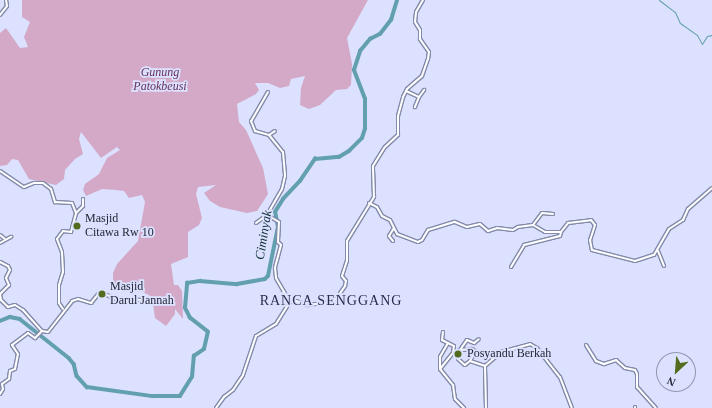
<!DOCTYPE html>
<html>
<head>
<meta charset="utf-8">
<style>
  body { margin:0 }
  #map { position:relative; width:712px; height:408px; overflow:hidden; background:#dbe1fe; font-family:"Times New Roman",serif }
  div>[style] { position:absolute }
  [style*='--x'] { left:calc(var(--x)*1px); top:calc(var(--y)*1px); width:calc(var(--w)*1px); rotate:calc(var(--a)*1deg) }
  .green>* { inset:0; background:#d3a9c7 }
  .stream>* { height:1px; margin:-0.5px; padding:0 0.5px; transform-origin:0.5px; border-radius:0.5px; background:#629faf }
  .river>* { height:3.5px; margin:-1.75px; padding:0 1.75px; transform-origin:1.75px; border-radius:1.75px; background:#629faf }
  .roads { filter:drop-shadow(1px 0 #838aaa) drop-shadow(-1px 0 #838aaa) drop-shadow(0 1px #838aaa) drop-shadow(0 -1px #838aaa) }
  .street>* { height:2px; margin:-1px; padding:0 1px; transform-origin:1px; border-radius:1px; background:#fff }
  .dots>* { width:11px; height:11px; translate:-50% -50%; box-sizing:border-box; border:2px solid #dbe1fe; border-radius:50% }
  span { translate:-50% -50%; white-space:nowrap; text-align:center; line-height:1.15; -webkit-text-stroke:3.5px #dbe1fe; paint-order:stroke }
  .park-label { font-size:12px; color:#662f59; font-style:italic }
  .poi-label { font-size:12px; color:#252735 }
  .left { translate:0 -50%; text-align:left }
  .water-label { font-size:13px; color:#0f2e36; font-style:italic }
  .quarter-label { font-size:14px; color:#292d48; letter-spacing:1px }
  .north { position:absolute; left:656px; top:352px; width:40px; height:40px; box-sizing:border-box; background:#dbe1fe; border:1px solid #9297ae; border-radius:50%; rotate:206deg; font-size:11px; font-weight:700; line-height:16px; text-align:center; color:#252735 }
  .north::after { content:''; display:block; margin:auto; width:14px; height:18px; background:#526b1d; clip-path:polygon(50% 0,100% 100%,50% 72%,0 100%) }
</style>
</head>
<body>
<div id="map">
  <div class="green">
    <i style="clip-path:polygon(22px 0,368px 0,347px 38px,352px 64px,351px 85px,347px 89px,336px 90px,320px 105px,309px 109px,300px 105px,301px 88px,305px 76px,291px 79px,289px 86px,280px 88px,268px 83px,255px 83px,259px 90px,256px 94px,237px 104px,239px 122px,246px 130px,263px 168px,268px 194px,257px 211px,247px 213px,220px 207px,210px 201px,204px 193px,216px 185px,198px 187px,196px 194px,202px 218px,199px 225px,188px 232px,188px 257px,171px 264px,174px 285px,178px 285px,182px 291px,183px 319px,175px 309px,175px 314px,166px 326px,155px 318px,152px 297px,143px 292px,123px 292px,113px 288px,113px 273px,117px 264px,138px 241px,145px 202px,142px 195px,129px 198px,124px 191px,116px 190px,102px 189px,86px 196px,83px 190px,85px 184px,99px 174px,107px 158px,120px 150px,117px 147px,101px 158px,81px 132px,79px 139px,83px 154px,75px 159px,65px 170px,64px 179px,56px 185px,29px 179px,18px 160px,12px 159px,7px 165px,0 166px,0 33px,6px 28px,20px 48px,28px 47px,24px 37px,30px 22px,22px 17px)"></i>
  </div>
  <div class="stream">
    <i style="--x:659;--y:0;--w:20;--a:37"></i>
    <i style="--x:675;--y:12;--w:12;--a:66"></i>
    <i style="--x:680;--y:23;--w:21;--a:35"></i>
    <i style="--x:697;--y:35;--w:10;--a:61"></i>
    <i style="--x:702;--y:44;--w:9;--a:-58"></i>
    <i style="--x:707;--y:36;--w:5;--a:-11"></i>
  </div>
  <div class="river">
    <i style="--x:0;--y:321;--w:11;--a:-22"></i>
    <i style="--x:10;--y:317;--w:10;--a:11"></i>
    <i style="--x:20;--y:319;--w:63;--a:38.5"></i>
    <i style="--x:69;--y:358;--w:8;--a:50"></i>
    <i style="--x:74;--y:364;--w:12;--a:76"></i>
    <i style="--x:77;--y:376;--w:15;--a:48"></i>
    <i style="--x:87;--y:387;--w:66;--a:7.9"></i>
    <i style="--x:152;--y:396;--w:28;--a:0"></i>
    <i style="--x:180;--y:396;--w:22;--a:-58"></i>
    <i style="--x:192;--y:377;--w:21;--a:-85"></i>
    <i style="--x:194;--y:356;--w:12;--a:-35"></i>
    <i style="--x:204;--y:349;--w:17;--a:-77"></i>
    <i style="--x:208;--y:332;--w:23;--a:-142"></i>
    <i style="--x:190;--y:318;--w:11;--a:-117"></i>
    <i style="--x:185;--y:308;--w:25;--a:-85"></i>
    <i style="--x:187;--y:283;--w:13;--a:-9"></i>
    <i style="--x:200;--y:281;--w:37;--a:5"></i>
    <i style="--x:237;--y:284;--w:28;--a:-10"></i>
    <i style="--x:265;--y:279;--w:4;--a:-45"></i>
    <i style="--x:268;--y:276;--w:50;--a:-78.5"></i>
    <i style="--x:278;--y:227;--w:15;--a:-101"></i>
    <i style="--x:275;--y:212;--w:15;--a:-58"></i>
    <i style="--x:283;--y:199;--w:25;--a:-47"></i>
    <i style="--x:300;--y:181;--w:27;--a:-56"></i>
    <i style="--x:315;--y:159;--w:24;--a:-5"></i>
    <i style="--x:339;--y:157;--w:12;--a:-31"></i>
    <i style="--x:349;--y:151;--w:18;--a:-45"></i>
    <i style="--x:362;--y:138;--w:9;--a:-72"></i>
    <i style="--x:365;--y:129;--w:30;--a:-90"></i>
    <i style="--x:365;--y:99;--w:31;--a:-111"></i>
    <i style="--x:354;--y:70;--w:20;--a:-72"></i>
    <i style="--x:360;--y:51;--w:16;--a:-50"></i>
    <i style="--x:370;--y:39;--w:11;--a:-27"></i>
    <i style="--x:380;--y:34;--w:18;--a:-52"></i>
    <i style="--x:391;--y:20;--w:21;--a:-73"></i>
  </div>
  <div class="roads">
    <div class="street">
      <i style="--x:0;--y:15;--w:11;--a:-52"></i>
      <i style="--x:7;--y:6;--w:6;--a:-99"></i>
      <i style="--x:406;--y:91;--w:14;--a:25"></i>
      <i style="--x:419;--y:97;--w:11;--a:112"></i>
      <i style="--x:268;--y:92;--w:34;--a:120"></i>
      <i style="--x:251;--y:121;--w:11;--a:68"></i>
      <i style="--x:255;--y:131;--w:15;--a:16"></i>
      <i style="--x:269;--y:135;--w:22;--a:51"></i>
      <i style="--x:283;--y:152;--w:24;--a:85"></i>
      <i style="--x:285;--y:176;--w:13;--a:103"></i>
      <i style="--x:282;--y:189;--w:30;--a:120"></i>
      <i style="--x:267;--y:215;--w:14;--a:30"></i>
      <i style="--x:279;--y:222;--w:20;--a:93"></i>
      <i style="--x:278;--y:242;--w:4;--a:45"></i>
      <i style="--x:281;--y:245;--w:24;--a:105"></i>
      <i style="--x:275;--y:268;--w:10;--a:84"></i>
      <i style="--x:276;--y:278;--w:28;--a:60"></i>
      <i style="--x:419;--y:97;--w:9;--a:-54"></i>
      <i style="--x:269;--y:135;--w:7;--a:-34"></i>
      <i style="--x:0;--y:171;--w:29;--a:34"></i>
      <i style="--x:24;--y:187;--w:11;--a:-22"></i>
      <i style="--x:34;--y:183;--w:9;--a:0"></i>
      <i style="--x:43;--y:183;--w:10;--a:37"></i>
      <i style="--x:51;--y:189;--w:14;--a:73"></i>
      <i style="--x:55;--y:202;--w:17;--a:3"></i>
      <i style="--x:72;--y:203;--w:11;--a:68"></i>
      <i style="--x:369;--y:203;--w:9;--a:27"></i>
      <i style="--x:377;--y:207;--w:10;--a:61"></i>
      <i style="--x:382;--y:216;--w:9;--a:27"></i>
      <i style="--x:390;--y:220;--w:16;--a:63"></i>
      <i style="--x:397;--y:234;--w:22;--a:21"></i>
      <i style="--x:418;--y:242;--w:4;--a:-27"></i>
      <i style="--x:422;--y:240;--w:12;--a:-59"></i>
      <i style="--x:428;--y:230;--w:28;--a:-17"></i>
      <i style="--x:455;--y:222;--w:13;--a:23"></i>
      <i style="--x:467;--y:227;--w:13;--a:-13"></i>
      <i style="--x:480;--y:224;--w:11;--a:41"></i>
      <i style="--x:488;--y:231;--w:9;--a:-18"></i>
      <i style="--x:497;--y:228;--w:16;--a:7"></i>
      <i style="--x:513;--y:230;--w:6;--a:-31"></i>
      <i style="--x:518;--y:227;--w:15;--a:-8"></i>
      <i style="--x:533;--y:225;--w:14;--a:30"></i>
      <i style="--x:545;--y:232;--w:16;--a:0"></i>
      <i style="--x:561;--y:232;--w:11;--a:-52"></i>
      <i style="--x:568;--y:223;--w:23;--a:-7"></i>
      <i style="--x:591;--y:220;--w:6;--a:51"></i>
      <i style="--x:595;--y:225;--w:16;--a:108"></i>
      <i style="--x:590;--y:240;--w:10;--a:79"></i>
      <i style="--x:592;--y:250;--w:44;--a:14.3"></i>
      <i style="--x:635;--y:261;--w:20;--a:-18"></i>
      <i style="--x:654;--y:255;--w:30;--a:-60"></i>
      <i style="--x:669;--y:229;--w:17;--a:-33"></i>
      <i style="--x:683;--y:220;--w:12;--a:-66"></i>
      <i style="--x:688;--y:209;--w:32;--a:-41"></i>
      <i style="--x:256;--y:223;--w:14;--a:-36"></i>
      <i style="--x:533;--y:225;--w:15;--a:-53"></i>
      <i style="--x:542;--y:213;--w:11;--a:5"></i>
      <i style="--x:0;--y:235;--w:6;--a:39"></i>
      <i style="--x:393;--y:241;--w:6;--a:-129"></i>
      <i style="--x:389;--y:236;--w:9;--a:-58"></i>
      <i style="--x:0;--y:243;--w:13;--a:-29"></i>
      <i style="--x:658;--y:251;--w:16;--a:68"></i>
      <i style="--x:0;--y:262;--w:9;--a:27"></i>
      <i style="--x:8;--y:266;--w:4;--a:63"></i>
      <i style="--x:10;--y:270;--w:9;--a:117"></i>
      <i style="--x:6;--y:278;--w:8;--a:67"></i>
      <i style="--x:9;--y:285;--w:13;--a:135"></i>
      <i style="--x:0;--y:294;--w:6;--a:81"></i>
      <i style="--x:1;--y:300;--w:10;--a:45"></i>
      <i style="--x:8;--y:307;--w:7;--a:-16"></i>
      <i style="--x:15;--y:305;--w:9;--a:32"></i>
      <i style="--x:23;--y:310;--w:28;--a:48"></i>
      <i style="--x:511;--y:267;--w:26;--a:-59"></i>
      <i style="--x:524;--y:245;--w:37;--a:-14"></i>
      <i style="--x:560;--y:236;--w:4;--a:-76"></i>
      <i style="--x:63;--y:309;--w:7;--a:-124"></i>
      <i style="--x:59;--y:303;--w:18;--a:-90"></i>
      <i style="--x:59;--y:285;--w:14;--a:-73"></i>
      <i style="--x:63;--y:272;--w:20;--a:-93"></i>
      <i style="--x:62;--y:252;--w:14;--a:-111"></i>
      <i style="--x:57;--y:239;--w:10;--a:-53"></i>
      <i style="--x:63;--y:231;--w:8;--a:7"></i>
      <i style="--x:71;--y:232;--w:20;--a:-75"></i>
      <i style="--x:76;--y:213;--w:10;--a:-45"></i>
      <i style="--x:83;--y:206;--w:7;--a:-90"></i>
      <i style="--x:443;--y:332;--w:8;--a:97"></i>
      <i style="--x:442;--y:340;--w:13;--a:27"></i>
      <i style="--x:454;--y:346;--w:7;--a:98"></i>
      <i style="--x:453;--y:353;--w:8;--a:-23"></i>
      <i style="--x:448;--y:343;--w:16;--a:120"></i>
      <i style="--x:440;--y:357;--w:12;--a:90"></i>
      <i style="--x:440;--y:369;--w:21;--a:51"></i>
      <i style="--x:453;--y:385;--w:14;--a:82"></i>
      <i style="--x:455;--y:399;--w:13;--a:45"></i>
      <i style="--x:586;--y:345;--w:19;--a:58"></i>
      <i style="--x:596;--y:361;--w:9;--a:21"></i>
      <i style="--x:604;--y:364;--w:13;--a:-18"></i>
      <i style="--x:616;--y:360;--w:12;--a:42"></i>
      <i style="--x:625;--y:368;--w:10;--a:11"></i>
      <i style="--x:635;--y:370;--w:4;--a:63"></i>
      <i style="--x:637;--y:374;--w:13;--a:90"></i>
      <i style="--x:637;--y:387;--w:28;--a:48"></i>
      <i style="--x:458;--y:359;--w:9;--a:41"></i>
      <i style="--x:465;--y:365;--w:6;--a:-39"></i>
      <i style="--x:470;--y:361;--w:16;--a:18"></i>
      <i style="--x:470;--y:361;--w:11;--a:-63"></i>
      <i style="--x:475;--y:351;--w:4;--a:-146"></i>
      <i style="--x:472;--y:349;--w:12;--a:175"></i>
      <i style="--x:460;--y:350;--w:12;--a:-55"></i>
      <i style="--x:467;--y:340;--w:8;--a:23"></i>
      <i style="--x:474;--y:343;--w:6;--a:-39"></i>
      <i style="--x:440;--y:369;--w:21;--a:-51"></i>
      <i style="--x:0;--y:394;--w:6;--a:-59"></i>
      <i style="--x:3;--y:389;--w:5;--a:-101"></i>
      <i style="--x:2;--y:384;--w:9;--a:-36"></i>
      <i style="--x:9;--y:379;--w:8;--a:-83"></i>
      <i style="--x:10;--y:371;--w:5;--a:-22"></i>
      <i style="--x:15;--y:369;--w:15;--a:-79"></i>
      <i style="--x:18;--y:354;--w:11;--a:-124"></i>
      <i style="--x:12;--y:345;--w:20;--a:-37"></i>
      <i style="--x:28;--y:333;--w:9;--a:36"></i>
      <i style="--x:35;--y:338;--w:10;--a:-45"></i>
      <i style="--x:42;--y:331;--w:6;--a:9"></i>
      <i style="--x:48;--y:332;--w:39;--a:-52"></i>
      <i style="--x:72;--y:301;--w:6;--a:-18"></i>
      <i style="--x:78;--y:299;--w:14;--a:17"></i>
      <i style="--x:91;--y:303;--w:14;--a:-51"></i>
      <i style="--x:100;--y:292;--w:17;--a:24"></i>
      <i style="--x:116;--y:299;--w:27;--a:2"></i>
      <i style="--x:216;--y:408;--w:14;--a:-54"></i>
      <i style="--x:224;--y:397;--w:11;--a:-38"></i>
      <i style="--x:233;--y:390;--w:18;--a:-56"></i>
      <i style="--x:243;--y:375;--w:41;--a:-71.6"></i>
      <i style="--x:256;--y:336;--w:23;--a:-31"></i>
      <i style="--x:276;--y:324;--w:26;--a:-58"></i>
      <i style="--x:290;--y:302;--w:6;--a:-9"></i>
      <i style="--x:296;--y:301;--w:12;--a:20"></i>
      <i style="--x:307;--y:305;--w:23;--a:-7"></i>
      <i style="--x:330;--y:302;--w:7;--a:-27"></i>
      <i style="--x:336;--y:299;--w:16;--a:-55"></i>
      <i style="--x:345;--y:286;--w:5;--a:-79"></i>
      <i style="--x:346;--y:281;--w:6;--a:-129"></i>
      <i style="--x:342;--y:276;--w:16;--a:-72"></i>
      <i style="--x:347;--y:261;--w:20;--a:-90"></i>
      <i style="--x:347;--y:241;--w:52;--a:-58.5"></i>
      <i style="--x:374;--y:197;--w:31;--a:-92"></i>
      <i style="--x:373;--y:166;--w:22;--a:-58"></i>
      <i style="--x:385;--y:147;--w:18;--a:-43"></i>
      <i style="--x:398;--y:135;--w:19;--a:-90"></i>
      <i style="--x:398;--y:116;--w:20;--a:-75"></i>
      <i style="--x:403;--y:97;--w:9;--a:-63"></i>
      <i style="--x:407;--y:89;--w:20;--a:-41"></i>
      <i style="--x:422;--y:76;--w:18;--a:-71"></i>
      <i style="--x:428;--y:59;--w:7;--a:-82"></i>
      <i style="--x:429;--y:52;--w:16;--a:-125"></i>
      <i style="--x:420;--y:39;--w:9;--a:-90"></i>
      <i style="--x:420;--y:30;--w:9;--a:-122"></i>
      <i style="--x:415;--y:22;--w:10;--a:-84"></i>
      <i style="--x:416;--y:12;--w:14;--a:-60"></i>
      <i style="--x:486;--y:408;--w:42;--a:-91.4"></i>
      <i style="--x:485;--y:366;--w:21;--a:-41"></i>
      <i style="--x:501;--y:352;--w:30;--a:-15"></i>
      <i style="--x:530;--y:344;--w:8;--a:30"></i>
      <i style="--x:537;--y:348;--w:37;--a:52"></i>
      <i style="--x:560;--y:377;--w:33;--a:69"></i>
      <i style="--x:635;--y:408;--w:1;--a:-90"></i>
    </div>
  </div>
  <div class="dots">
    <i style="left:77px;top:226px;background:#526b1d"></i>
    <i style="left:102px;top:294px;background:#526b1d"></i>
    <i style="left:458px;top:354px;background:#526b1d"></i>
  </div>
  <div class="park-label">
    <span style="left:160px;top:80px">Gunung<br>Patokbeusi</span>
  </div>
  <div class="poi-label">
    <span class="left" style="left:85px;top:226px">Masjid<br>Citawa Rw 10</span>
    <span class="left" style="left:110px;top:294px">Masjid<br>Darul Jannah</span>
    <span class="left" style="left:467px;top:354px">Posyandu Berkah</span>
  </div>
  <div class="water-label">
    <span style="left:264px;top:235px;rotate:-81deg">Ciminyak</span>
  </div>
  <div class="quarter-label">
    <span style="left:331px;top:301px">RANCA SENGGANG</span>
  </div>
  <div class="north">N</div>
</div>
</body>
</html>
